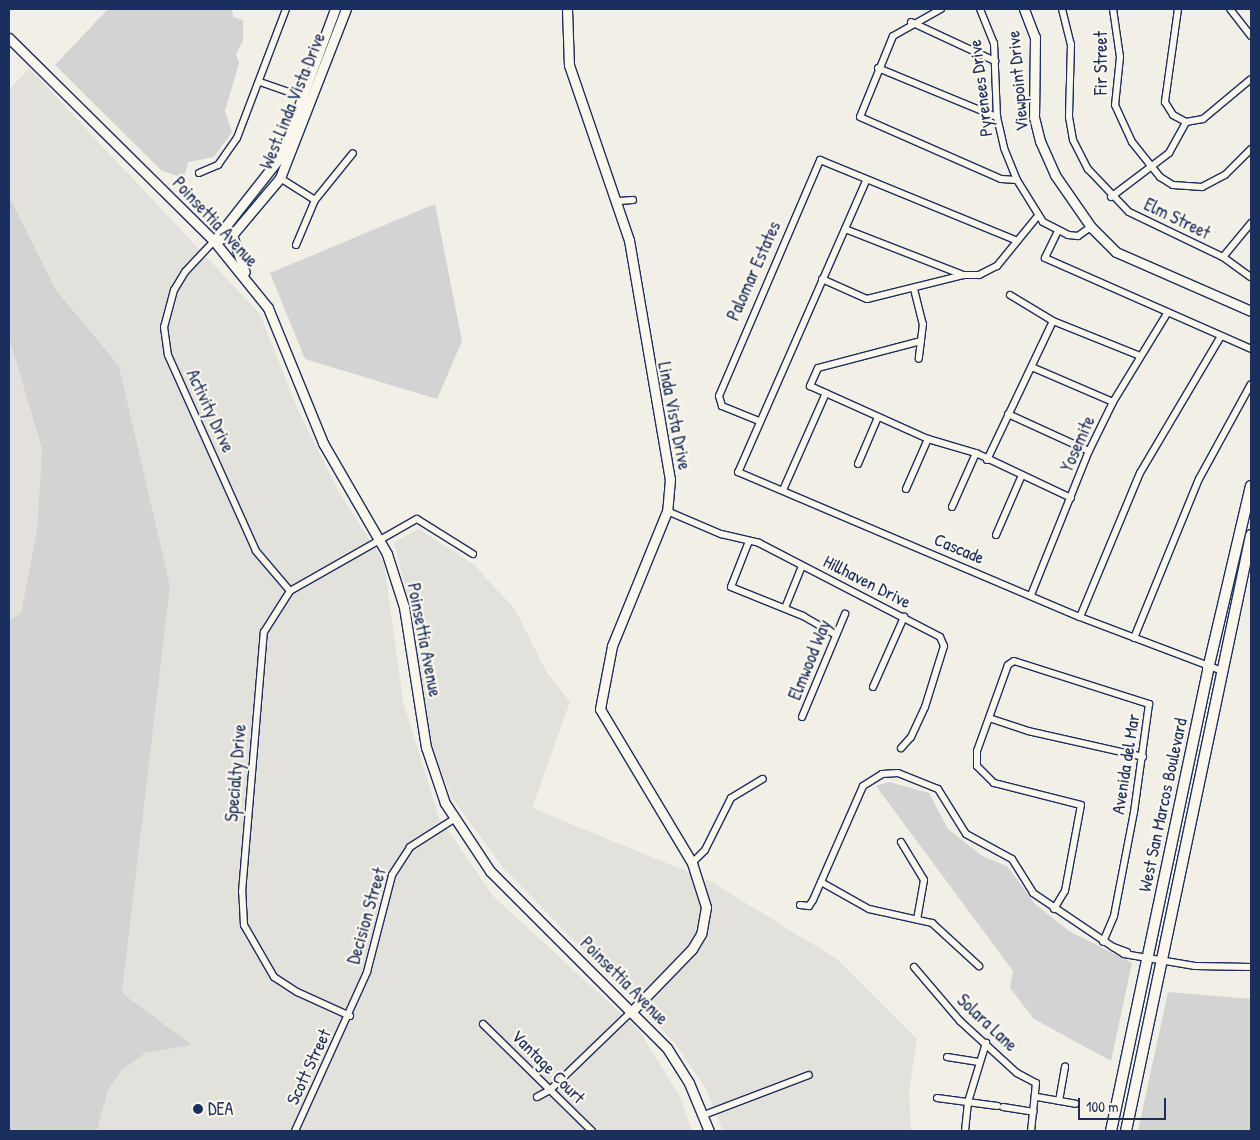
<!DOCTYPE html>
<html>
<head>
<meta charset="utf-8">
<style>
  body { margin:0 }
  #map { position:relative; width:1260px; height:1140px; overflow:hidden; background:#f2efe6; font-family:"Patrick Hand",sans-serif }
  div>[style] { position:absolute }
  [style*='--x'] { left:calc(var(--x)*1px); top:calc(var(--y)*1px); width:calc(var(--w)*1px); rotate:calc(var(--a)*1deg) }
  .built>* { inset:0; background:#e2e1dc }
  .green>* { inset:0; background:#d2d3d2 }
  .roads { filter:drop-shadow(1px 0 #1b2f5e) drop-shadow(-1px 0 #1b2f5e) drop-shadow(0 1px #1b2f5e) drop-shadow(0 -1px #1b2f5e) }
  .street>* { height:6px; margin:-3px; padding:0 3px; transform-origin:3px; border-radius:3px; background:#fbf7ec }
  .secondary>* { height:9px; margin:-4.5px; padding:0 4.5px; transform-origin:4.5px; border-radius:4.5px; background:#fbf7ec }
  .primary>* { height:10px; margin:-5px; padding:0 5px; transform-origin:5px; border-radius:5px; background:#fbf7ec }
  .dots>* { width:14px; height:14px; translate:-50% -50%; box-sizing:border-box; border:2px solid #fbf7ec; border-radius:50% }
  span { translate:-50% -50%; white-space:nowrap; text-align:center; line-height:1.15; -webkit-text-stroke:4.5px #fbf7ec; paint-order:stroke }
  .street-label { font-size:18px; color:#1b2f5e }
  .poi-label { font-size:18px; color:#1b2f5e }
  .left { translate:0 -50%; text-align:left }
  .frame { position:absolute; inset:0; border:10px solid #1b2f5e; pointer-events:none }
  .scale { position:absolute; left:1078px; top:1098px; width:88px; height:22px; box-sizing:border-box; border:2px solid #1b2f5e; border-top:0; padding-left:6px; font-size:15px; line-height:18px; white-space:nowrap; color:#1b2f5e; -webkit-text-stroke:4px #fbf7ec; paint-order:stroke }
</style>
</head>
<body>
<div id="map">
  <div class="built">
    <i style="clip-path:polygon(29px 68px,260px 314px,298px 410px,339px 492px,384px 562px,403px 701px,439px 818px,494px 897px,639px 1030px,680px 1097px,692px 1131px,97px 1131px,108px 1090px,121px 1071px,145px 1053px,192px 1045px,122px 993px,170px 586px,119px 366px,56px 290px,9px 196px,9px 90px)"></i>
    <i style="clip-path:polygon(9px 337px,42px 449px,37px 529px,21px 613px,9px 621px)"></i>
    <i style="clip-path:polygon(419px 529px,473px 564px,515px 609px,547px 673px,570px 702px,532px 808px,710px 881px,837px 959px,917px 1039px,909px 1091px,911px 1131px,723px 1131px,706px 1089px,674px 1042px,504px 869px,452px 798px,432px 748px,413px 619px,394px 542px)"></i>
  </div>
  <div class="green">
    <i style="clip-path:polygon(108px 9px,232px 9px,233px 17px,243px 20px,243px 41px,236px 54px,239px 63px,225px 111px,232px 132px,214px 157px,188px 162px,184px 178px,162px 171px,55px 65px)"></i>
    <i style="clip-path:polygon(9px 196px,56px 290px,119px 366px,170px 586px,122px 993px,192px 1045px,145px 1053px,121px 1071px,108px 1090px,97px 1131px,9px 1131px,9px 621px,21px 613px,37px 529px,42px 449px,9px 337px)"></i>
    <i style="clip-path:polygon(435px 204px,462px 341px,437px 399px,305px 359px,270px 273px)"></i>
    <i style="clip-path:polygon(889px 782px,929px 793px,948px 829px,982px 856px,1007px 866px,1035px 904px,1069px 931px,1132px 963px,1111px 1061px,1034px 1019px,1010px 988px,1013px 971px,876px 786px)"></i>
    <i style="clip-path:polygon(1168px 992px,1251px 999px,1251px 1131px,1138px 1131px)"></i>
  </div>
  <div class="roads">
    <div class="street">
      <i style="--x:941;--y:9;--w:55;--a:150.6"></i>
      <i style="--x:893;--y:36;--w:87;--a:112.2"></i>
      <i style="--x:860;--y:117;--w:154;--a:23.7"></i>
      <i style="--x:1001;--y:179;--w:16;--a:4"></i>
      <i style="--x:980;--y:9;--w:37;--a:68"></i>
      <i style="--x:994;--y:43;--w:74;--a:87.7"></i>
      <i style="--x:997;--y:117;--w:32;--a:77"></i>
      <i style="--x:1004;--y:148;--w:35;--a:68"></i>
      <i style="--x:1017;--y:180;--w:49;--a:58.2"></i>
      <i style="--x:1043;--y:222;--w:28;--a:27"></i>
      <i style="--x:1068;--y:235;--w:10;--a:6"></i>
      <i style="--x:1078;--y:236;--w:16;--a:-35"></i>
      <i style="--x:1062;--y:9;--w:36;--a:76"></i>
      <i style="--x:1071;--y:44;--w:73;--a:91.6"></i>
      <i style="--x:1069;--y:117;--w:23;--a:80"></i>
      <i style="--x:1073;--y:140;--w:33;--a:63"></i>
      <i style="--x:1088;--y:169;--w:59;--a:46.4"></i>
      <i style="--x:1129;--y:212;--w:104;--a:25.6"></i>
      <i style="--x:1223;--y:257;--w:34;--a:36"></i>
      <i style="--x:1113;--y:9;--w:49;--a:81.7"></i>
      <i style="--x:1120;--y:57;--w:48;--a:95.9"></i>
      <i style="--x:1115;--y:105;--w:41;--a:65.3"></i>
      <i style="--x:1132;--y:142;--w:45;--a:51.3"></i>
      <i style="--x:1160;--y:177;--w:15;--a:32"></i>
      <i style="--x:1173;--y:185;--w:29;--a:4"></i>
      <i style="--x:1202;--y:187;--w:26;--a:-28"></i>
      <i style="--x:1225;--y:175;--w:37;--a:-45"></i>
      <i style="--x:1178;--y:9;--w:94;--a:98"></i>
      <i style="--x:1165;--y:102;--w:15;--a:58"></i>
      <i style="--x:1173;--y:115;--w:15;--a:28"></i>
      <i style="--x:1186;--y:122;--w:17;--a:-10"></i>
      <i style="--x:1203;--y:119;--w:62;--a:-39.8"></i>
      <i style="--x:1230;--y:9;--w:34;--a:52"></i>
      <i style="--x:911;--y:22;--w:93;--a:24.9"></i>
      <i style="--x:878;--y:68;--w:129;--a:22.4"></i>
      <i style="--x:260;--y:82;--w:49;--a:19.2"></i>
      <i style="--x:199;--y:173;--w:21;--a:-23"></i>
      <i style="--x:218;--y:165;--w:33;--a:-55"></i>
      <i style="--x:237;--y:138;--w:138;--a:-69.2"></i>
      <i style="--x:280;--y:178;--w:41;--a:32.2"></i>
      <i style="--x:866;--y:181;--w:318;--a:113.7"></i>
      <i style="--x:738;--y:472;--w:371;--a:23"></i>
      <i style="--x:1080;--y:617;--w:152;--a:20.8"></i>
      <i style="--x:1111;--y:197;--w:73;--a:-37.2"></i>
      <i style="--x:1169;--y:153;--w:35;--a:-61"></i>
      <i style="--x:619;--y:201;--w:14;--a:-4"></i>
      <i style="--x:845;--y:229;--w:127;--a:21.3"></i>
      <i style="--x:963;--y:275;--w:16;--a:0"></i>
      <i style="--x:979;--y:275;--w:20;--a:-27"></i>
      <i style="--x:997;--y:266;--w:63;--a:-50.8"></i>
      <i style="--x:1058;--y:231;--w:30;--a:116"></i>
      <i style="--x:1045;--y:258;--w:225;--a:23.8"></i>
      <i style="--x:214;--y:241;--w:42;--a:133.1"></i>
      <i style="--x:185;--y:272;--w:21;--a:121"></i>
      <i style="--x:174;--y:290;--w:38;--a:105"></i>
      <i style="--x:164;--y:327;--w:28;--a:82"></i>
      <i style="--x:168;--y:355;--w:215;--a:65.8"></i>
      <i style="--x:256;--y:551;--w:52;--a:49.6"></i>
      <i style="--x:296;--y:245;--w:49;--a:-67.1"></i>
      <i style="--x:315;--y:200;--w:60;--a:-51"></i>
      <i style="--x:1223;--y:257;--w:44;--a:-50.5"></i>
      <i style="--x:822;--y:279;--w:49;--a:24"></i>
      <i style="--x:867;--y:299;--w:99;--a:-14"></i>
      <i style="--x:914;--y:289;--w:36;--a:76"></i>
      <i style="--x:923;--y:324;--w:35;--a:97"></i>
      <i style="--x:1010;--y:295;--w:50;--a:31.2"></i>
      <i style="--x:1053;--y:321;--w:94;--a:21.9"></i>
      <i style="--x:921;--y:341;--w:106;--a:165.3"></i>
      <i style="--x:818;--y:368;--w:20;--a:114"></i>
      <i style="--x:810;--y:386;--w:129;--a:24.2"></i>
      <i style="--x:928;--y:439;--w:50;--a:16.3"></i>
      <i style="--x:976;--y:453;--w:105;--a:25.3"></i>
      <i style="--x:1034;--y:368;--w:86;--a:23.3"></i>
      <i style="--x:1008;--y:414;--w:89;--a:24.6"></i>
      <i style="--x:759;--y:421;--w:40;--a:-158"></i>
      <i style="--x:722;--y:406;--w:10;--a:-107"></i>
      <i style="--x:719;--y:396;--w:257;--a:-66.8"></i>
      <i style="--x:820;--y:160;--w:211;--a:22.3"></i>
      <i style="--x:987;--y:460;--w:154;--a:-64.6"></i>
      <i style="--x:858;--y:464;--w:51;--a:-66.9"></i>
      <i style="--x:906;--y:489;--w:55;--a:-66.3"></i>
      <i style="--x:783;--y:490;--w:106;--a:-66.1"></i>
      <i style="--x:952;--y:507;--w:59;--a:-66"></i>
      <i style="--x:667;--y:511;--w:59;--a:23.1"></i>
      <i style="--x:721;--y:534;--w:39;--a:13"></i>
      <i style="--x:759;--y:543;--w:204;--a:27.4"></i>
      <i style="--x:940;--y:637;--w:10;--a:66"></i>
      <i style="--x:944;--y:646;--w:64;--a:107.3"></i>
      <i style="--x:925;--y:707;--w:33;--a:115"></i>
      <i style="--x:911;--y:737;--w:15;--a:132"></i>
      <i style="--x:996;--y:535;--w:65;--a:-66.6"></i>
      <i style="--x:749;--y:541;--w:49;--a:111.4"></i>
      <i style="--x:731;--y:587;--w:78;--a:21.9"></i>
      <i style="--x:803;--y:616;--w:38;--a:30"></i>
      <i style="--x:1031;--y:595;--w:155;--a:-68.1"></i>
      <i style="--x:1089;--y:451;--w:55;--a:-63.9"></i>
      <i style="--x:1113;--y:402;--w:105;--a:-58.6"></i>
      <i style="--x:785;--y:608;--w:45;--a:-68"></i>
      <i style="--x:1080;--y:617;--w:156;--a:-67.4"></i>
      <i style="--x:1140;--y:473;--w:159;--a:-59.4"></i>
      <i style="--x:1134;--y:638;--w:172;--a:-67.8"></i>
      <i style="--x:1199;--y:479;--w:108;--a:-61.3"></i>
      <i style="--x:873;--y:687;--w:77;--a:-66.1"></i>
      <i style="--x:802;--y:717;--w:112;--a:-67.3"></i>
      <i style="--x:989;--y:718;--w:41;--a:18.4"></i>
      <i style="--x:1028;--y:731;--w:118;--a:12.7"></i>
      <i style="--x:901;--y:842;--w:44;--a:58.8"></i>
      <i style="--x:924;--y:880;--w:40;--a:100"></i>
      <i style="--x:692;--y:863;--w:18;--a:-45"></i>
      <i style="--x:705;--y:850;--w:58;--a:-63.4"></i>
      <i style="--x:731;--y:798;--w:37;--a:-31"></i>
      <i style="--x:821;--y:882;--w:55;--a:29.4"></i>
      <i style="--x:869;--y:909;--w:65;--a:12.5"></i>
      <i style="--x:932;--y:923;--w:64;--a:42.5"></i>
      <i style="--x:800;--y:905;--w:9;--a:6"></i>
      <i style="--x:809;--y:906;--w:7;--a:-56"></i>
      <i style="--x:813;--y:900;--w:124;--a:-66.3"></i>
      <i style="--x:863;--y:786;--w:22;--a:-32"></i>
      <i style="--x:882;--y:774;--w:16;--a:-4"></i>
      <i style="--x:898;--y:773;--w:43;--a:21.8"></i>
      <i style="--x:938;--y:789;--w:53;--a:58.1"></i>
      <i style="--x:966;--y:834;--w:52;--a:28.5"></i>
      <i style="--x:1012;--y:859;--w:40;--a:58"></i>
      <i style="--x:1033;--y:893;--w:97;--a:34"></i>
      <i style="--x:1054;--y:909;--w:21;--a:-59"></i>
      <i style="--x:1065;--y:891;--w:87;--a:-79.5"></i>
      <i style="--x:1081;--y:805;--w:90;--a:-165.8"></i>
      <i style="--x:994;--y:783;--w:24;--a:-135"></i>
      <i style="--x:977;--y:766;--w:15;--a:-90"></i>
      <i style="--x:977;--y:751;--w:91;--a:-70.2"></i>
      <i style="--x:1008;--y:665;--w:7;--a:-34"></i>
      <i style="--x:1014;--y:661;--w:142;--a:17.7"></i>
      <i style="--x:1149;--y:704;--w:109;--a:97.9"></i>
      <i style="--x:1134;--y:812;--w:106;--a:100.9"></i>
      <i style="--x:1114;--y:916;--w:28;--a:113"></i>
      <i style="--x:1127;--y:952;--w:15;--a:-160"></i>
      <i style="--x:1113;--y:947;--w:13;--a:32"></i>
      <i style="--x:1124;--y:954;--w:72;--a:9.6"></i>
      <i style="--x:1195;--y:966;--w:56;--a:1"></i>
      <i style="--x:914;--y:967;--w:71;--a:49.6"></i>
      <i style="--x:960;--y:1021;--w:77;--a:42.4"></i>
      <i style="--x:1017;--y:1073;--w:21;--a:28"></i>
      <i style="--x:1036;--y:1083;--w:48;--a:95.9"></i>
      <i style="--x:350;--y:1016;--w:58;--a:-155.6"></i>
      <i style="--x:297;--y:992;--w:27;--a:-147"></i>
      <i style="--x:274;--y:977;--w:60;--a:-120"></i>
      <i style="--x:244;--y:925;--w:33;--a:-93"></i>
      <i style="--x:242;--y:892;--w:261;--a:-85.2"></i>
      <i style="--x:264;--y:632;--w:49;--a:-57.6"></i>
      <i style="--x:290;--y:591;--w:146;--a:-29.6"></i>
      <i style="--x:417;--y:519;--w:66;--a:32"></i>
      <i style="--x:483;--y:1024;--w:153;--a:44.5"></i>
      <i style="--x:947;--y:1057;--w:32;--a:9"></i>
      <i style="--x:537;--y:1097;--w:15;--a:-28"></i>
      <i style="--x:550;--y:1090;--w:114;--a:-43.9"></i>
      <i style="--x:1037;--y:1097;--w:39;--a:10"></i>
      <i style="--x:937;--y:1098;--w:61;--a:7.6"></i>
      <i style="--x:1059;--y:1101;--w:35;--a:-80"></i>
      <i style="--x:1003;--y:1107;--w:31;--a:9"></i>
      <i style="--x:704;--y:1115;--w:112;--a:-20.9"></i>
      <i style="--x:295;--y:1131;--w:175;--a:-65.6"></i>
      <i style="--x:367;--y:972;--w:100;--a:-75.5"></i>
      <i style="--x:392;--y:875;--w:33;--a:-57"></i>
      <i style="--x:410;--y:847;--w:52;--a:-32.5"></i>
      <i style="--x:965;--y:1131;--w:29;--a:-84"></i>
      <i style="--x:968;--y:1102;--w:62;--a:-73"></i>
    </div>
    <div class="secondary">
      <i style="--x:567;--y:9;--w:56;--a:88"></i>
      <i style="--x:569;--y:65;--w:185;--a:71.1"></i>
      <i style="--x:629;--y:240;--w:242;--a:80.3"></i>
      <i style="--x:670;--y:479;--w:32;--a:95"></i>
      <i style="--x:667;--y:511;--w:146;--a:112.2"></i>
      <i style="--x:612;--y:646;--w:64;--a:100.8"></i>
      <i style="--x:600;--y:709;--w:179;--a:59.1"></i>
      <i style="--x:692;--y:863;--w:46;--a:72.3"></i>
      <i style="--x:706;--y:907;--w:27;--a:100"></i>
      <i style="--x:701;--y:934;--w:17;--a:121"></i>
      <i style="--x:692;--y:949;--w:86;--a:134.1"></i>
      <i style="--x:1024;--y:9;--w:30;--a:69"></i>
      <i style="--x:1035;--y:37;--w:80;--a:90.7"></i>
      <i style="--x:1034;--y:117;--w:25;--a:76"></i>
      <i style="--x:1040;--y:141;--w:37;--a:66"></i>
      <i style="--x:1055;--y:175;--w:63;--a:55.3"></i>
      <i style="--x:1091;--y:227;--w:35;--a:45"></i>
      <i style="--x:1116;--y:252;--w:147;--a:23.6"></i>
      <i style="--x:9;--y:38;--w:289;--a:44.7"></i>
      <i style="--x:214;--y:241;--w:86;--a:51.1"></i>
      <i style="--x:268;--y:308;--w:146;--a:67.8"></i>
      <i style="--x:323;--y:443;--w:128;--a:60"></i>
      <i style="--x:387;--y:554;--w:56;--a:72.2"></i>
      <i style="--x:404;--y:607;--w:142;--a:81.1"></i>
      <i style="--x:426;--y:747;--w:59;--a:71.3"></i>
      <i style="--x:445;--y:803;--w:82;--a:56.5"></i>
      <i style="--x:490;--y:871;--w:250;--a:45"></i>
      <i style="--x:667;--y:1048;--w:41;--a:57.8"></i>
      <i style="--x:689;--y:1083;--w:52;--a:67.4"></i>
      <i style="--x:232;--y:235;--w:39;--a:71"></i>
      <i style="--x:214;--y:241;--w:19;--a:-18"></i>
      <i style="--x:232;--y:235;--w:75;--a:-49.9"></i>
      <i style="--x:280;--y:178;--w:181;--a:-68.7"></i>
      <i style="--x:214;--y:241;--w:107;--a:-51.8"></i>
      <i style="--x:280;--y:157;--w:158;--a:-69.6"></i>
    </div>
    <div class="primary">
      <i style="--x:1111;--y:1131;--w:472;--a:-78.1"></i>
      <i style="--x:1208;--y:669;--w:188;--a:-76.8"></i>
      <i style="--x:1126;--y:1131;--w:609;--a:-78.15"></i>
    </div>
  </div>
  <div class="dots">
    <i style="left:198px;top:1109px;background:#1b2f5e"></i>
  </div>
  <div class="street-label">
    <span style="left:1101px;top:63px;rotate:-90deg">Fir Street</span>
    <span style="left:1018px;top:81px;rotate:-95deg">Viewpoint Drive</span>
    <span style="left:981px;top:88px;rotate:-97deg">Pyrenees Drive</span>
    <span style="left:293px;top:101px;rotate:-68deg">West Linda Vista Drive</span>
    <span style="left:1177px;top:219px;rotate:26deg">Elm Street</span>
    <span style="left:215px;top:222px;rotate:47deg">Poinsettia Avenue</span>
    <span style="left:754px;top:271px;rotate:-66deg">Palomar Estates</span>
    <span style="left:210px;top:411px;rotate:65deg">Activity Drive</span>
    <span style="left:674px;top:416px;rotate:79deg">Linda Vista Drive</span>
    <span style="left:1078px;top:444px;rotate:-66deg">Yosemite</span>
    <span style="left:959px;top:549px;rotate:23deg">Cascade</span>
    <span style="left:867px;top:582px;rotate:27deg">Hillhaven Drive</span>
    <span style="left:424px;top:640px;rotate:79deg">Poinsettia Avenue</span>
    <span style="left:810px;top:660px;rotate:-68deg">Elmwood Way</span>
    <span style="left:1126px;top:764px;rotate:-81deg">Avenida del Mar</span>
    <span style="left:236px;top:773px;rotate:-85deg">Specialty Drive</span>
    <span style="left:1163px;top:805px;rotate:-78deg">West San Marcos Boulevard</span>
    <span style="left:367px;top:916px;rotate:-74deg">Decision Street</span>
    <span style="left:624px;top:981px;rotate:45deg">Poinsettia Avenue</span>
    <span style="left:987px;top:1023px;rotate:43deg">Solara Lane</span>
    <span style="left:309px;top:1067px;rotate:-65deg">Scott Street</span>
    <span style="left:548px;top:1067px;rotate:45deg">Vantage Court</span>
  </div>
  <div class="poi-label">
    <span class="left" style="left:208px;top:1109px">DEA</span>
  </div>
  <div class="frame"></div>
  <div class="scale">100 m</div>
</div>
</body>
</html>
